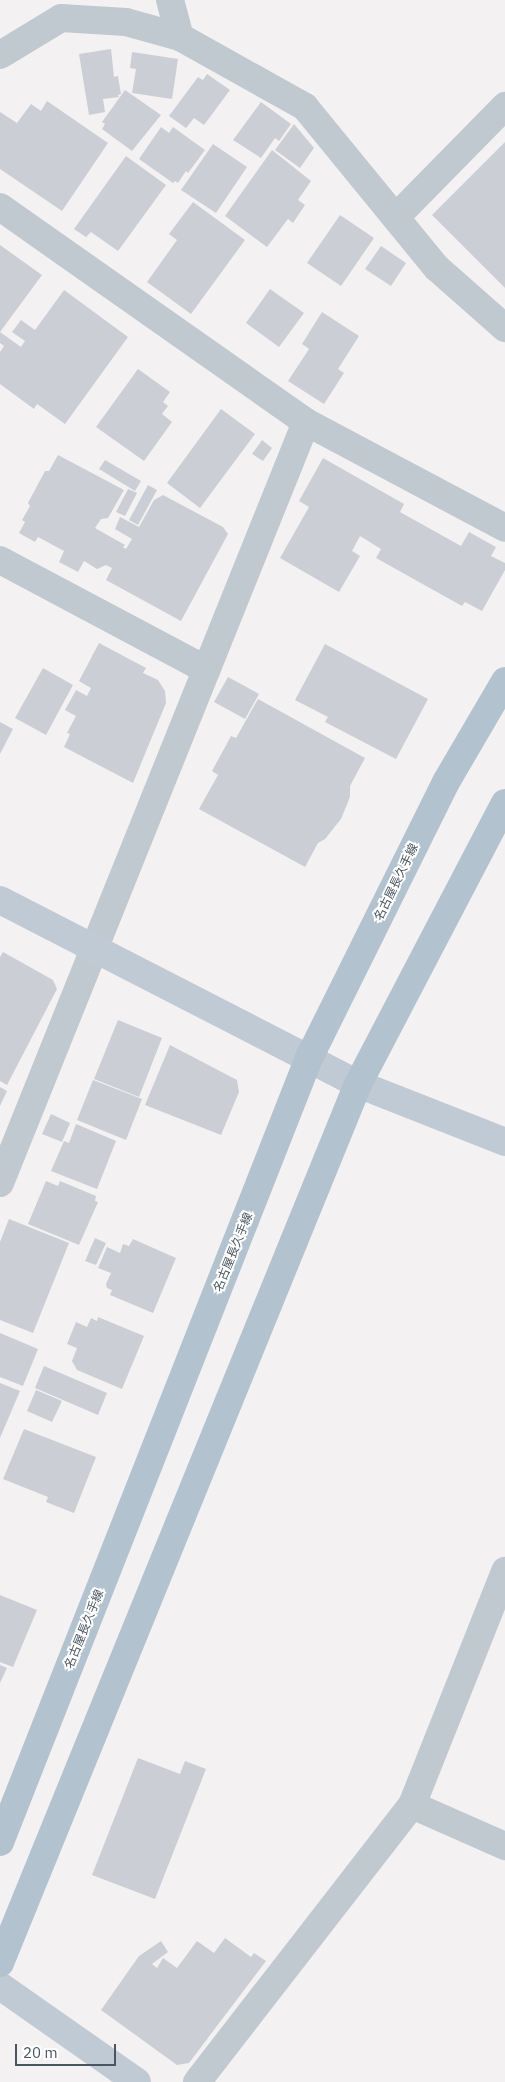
<!DOCTYPE html>
<html>
<head>
<meta charset="utf-8">
<style>
  body { margin:0 }
  #map { position:relative; width:505px; height:2082px; overflow:hidden; background:#f4f1f2; font-family:"IBM Plex Sans","Noto Sans JP",sans-serif }
  div>[style] { position:absolute }
  [style*='--x'] { left:calc(var(--x)*1px); top:calc(var(--y)*1px); width:calc(var(--w)*1px); rotate:calc(var(--a)*1deg) }
  .building>* { inset:0; background:#cbced4 }
  .street>* { height:28px; margin:-14px; padding:0 14px; transform-origin:14px; border-radius:14px; background:#c0c9d0 }
  .secondary>* { height:28px; margin:-14px; padding:0 14px; transform-origin:14px; border-radius:14px; background:#c0cad4 }
  .primary>* { height:28px; margin:-14px; padding:0 14px; transform-origin:14px; border-radius:14px; background:#b2c2cf }
  span { translate:-50% -50%; white-space:nowrap; text-align:center; line-height:1.15; -webkit-text-stroke:4px #fff; paint-order:stroke }
  .street-label { font-size:12px; color:#49555f }
  .scale { position:absolute; left:15px; top:2044px; width:101px; height:22px; box-sizing:border-box; border:2px solid #49555f; border-top:0; padding-left:6px; font-size:15px; line-height:18px; white-space:nowrap; color:#49555f; -webkit-text-stroke:4px #fff; paint-order:stroke }
</style>
</head>
<body>
<div id="map">
  <div class="building">
    <i style="clip-path:polygon(111px 49px,114px 77px,118px 76px,121px 94px,118px 95px,119px 97px,103px 99px,105px 112px,89px 115px,79px 54px)"></i>
    <i style="clip-path:polygon(132px 52px,178px 59px,172px 99px,132px 93px,136px 69px,130px 68px)"></i>
    <i style="clip-path:polygon(207px 74px,230px 90px,204px 125px,194px 118px,186px 128px,169px 116px,198px 77px,203px 80px)"></i>
    <i style="clip-path:polygon(125px 90px,161px 115px,132px 151px,102px 129px,105px 124px,102px 122px)"></i>
    <i style="clip-path:polygon(47px 101px,108px 143px,62px 211px,0 169px,0 112px,17px 123px,31px 104px,41px 111px)"></i>
    <i style="clip-path:polygon(261px 102px,291px 124px,279px 141px,275px 138px,261px 158px,233px 140px)"></i>
    <i style="clip-path:polygon(294px 124px,314px 148px,300px 168px,275px 150px)"></i>
    <i style="clip-path:polygon(161px 127px,169px 133px,173px 127px,205px 150px,188px 173px,186px 171px,178px 183px,175px 181px,173px 183px,139px 159px)"></i>
    <i style="clip-path:polygon(505px 142px,505px 288px,432px 215px)"></i>
    <i style="clip-path:polygon(213px 144px,247px 167px,216px 213px,181px 190px)"></i>
    <i style="clip-path:polygon(272px 150px,311px 181px,298px 200px,305px 205px,293px 223px,288px 219px,267px 247px,225px 216px)"></i>
    <i style="clip-path:polygon(126px 156px,166px 185px,118px 251px,91px 232px,86px 237px,74px 229px)"></i>
    <i style="clip-path:polygon(193px 202px,245px 240px,191px 314px,147px 282px,177px 240px,169px 234px)"></i>
    <i style="clip-path:polygon(340px 215px,374px 238px,341px 286px,307px 263px)"></i>
    <i style="clip-path:polygon(0 245px,42px 275px,0 332px)"></i>
    <i style="clip-path:polygon(381px 246px,406px 263px,391px 286px,365px 269px)"></i>
    <i style="clip-path:polygon(270px 289px,304px 313px,279px 347px,246px 323px)"></i>
    <i style="clip-path:polygon(64px 290px,128px 337px,65px 424px,37px 404px,34px 409px,0 384px,0 352px,4px 346px,0 343px,0 332px,21px 347px,25px 341px,12px 332px,21px 320px,35px 330px)"></i>
    <i style="clip-path:polygon(322px 312px,359px 336px,338px 369px,344px 373px,324px 404px,288px 381px,309px 349px,302px 344px)"></i>
    <i style="clip-path:polygon(138px 369px,170px 392px,163px 402px,168px 406px,162px 414px,172px 422px,144px 461px,96px 427px)"></i>
    <i style="clip-path:polygon(221px 409px,255px 434px,200px 508px,167px 483px)"></i>
    <i style="clip-path:polygon(262px 440px,272px 448px,263px 461px,252px 454px)"></i>
    <i style="clip-path:polygon(58px 455px,124px 490px,108px 518px,101px 519px,95px 528px,125px 545px,123px 547px,126px 549px,132px 539px,115px 529px,120px 517px,139px 527px,154px 500px,163px 495px,223px 527px,228px 534px,181px 621px,106px 580px,112px 568px,106px 565px,97px 569px,84px 561px,78px 572px,59px 562px,64px 551px,38px 537px,35px 542px,19px 533px,25px 522px,22px 520px,30px 506px,28px 503px,45px 471px,49px 471px)"></i>
    <i style="clip-path:polygon(323px 458px,404px 504px,400px 512px,461px 546px,469px 532px,496px 547px,491px 556px,505px 563px,505px 570px,482px 611px,465px 602px,462px 606px,376px 558px,381px 549px,360px 536px,352px 551px,360px 556px,339px 592px,280px 558px,309px 507px,299px 501px)"></i>
    <i style="clip-path:polygon(105px 460px,141px 481px,135px 491px,99px 469px)"></i>
    <i style="clip-path:polygon(148px 485px,157px 490px,138px 525px,129px 520px)"></i>
    <i style="clip-path:polygon(128px 489px,137px 493px,125px 516px,116px 512px)"></i>
    <i style="clip-path:polygon(99px 643px,146px 668px,143px 673px,158px 680px,165px 691px,166px 703px,133px 783px,64px 747px,70px 734px,67px 733px,76px 716px,65px 710px,76px 690px,87px 696px,91px 688px,79px 681px)"></i>
    <i style="clip-path:polygon(325px 644px,428px 699px,396px 759px,325px 722px,328px 717px,295px 700px)"></i>
    <i style="clip-path:polygon(43px 668px,73px 685px,46px 735px,15px 718px)"></i>
    <i style="clip-path:polygon(228px 677px,259px 694px,245px 719px,214px 702px)"></i>
    <i style="clip-path:polygon(258px 699px,365px 758px,350px 786px,350px 797px,341px 819px,325px 839px,318px 843px,305px 867px,199px 809px,218px 775px,212px 771px,231px 736px,236px 738px)"></i>
    <i style="clip-path:polygon(0 722px,13px 729px,0 754px)"></i>
    <i style="clip-path:polygon(3px 952px,53px 980px,57px 989px,7px 1085px,0 1081px,0 957px)"></i>
    <i style="clip-path:polygon(118px 1020px,162px 1038px,139px 1097px,94px 1079px)"></i>
    <i style="clip-path:polygon(170px 1045px,237px 1080px,239px 1092px,221px 1135px,145px 1105px)"></i>
    <i style="clip-path:polygon(93px 1080px,142px 1099px,126px 1140px,77px 1120px)"></i>
    <i style="clip-path:polygon(0 1087px,7px 1091px,0 1106px)"></i>
    <i style="clip-path:polygon(51px 1114px,70px 1123px,62px 1142px,42px 1134px)"></i>
    <i style="clip-path:polygon(76px 1124px,116px 1141px,97px 1189px,51px 1171px,64px 1141px,69px 1143px)"></i>
    <i style="clip-path:polygon(46px 1181px,58px 1186px,60px 1181px,96px 1196px,95px 1201px,98px 1202px,79px 1245px,28px 1224px)"></i>
    <i style="clip-path:polygon(9px 1219px,69px 1243px,33px 1333px,0 1320px,0 1242px)"></i>
    <i style="clip-path:polygon(95px 1238px,106px 1243px,96px 1265px,85px 1261px)"></i>
    <i style="clip-path:polygon(133px 1239px,176px 1258px,153px 1313px,110px 1295px,112px 1290px,107px 1288px,106px 1284px,111px 1273px,98px 1268px,107px 1247px,120px 1253px,123px 1244px,129px 1246px)"></i>
    <i style="clip-path:polygon(98px 1317px,144px 1336px,122px 1389px,77px 1370px,72px 1361px,77px 1348px,67px 1344px,76px 1322px,87px 1327px,91px 1318px,97px 1321px)"></i>
    <i style="clip-path:polygon(0 1333px,38px 1349px,23px 1386px,0 1377px)"></i>
    <i style="clip-path:polygon(44px 1366px,107px 1393px,98px 1415px,35px 1388px)"></i>
    <i style="clip-path:polygon(0 1383px,20px 1391px,0 1438px)"></i>
    <i style="clip-path:polygon(36px 1390px,62px 1401px,52px 1422px,27px 1411px)"></i>
    <i style="clip-path:polygon(24px 1429px,96px 1457px,74px 1513px,46px 1502px,48px 1497px,3px 1479px)"></i>
    <i style="clip-path:polygon(0 1595px,37px 1610px,13px 1667px,0 1662px)"></i>
    <i style="clip-path:polygon(0 1665px,7px 1668px,0 1683px)"></i>
    <i style="clip-path:polygon(138px 1758px,180px 1774px,185px 1761px,206px 1769px,155px 1899px,92px 1875px)"></i>
    <i style="clip-path:polygon(225px 1938px,251px 1957px,254px 1953px,266px 1961px,189px 2063px,177px 2065px,101px 2010px,139px 1956px,161px 1941px,168px 1952px,152px 1964px,157px 1968px,163px 1958px,177px 1968px,197px 1941px,214px 1953px)"></i>
  </div>
  <div class="street">
    <i style="--x:170;--y:0;--w:38;--a:75"></i>
    <i style="--x:180;--y:37;--w:143;--a:29.2"></i>
    <i style="--x:305;--y:107;--w:208;--a:50.7"></i>
    <i style="--x:437;--y:268;--w:91;--a:41.4"></i>
    <i style="--x:0;--y:55;--w:71;--a:-31.2"></i>
    <i style="--x:61;--y:18;--w:65;--a:3.5"></i>
    <i style="--x:126;--y:22;--w:56;--a:15.5"></i>
    <i style="--x:0;--y:207;--w:374;--a:35.1"></i>
    <i style="--x:306;--y:422;--w:225;--a:28"></i>
    <i style="--x:396;--y:217;--w:156;--a:-45.5"></i>
    <i style="--x:0;--y:560;--w:234;--a:28"></i>
    <i style="--x:0;--y:1183;--w:820;--a:-68.09"></i>
    <i style="--x:412;--y:1805;--w:102;--a:23.8"></i>
    <i style="--x:197;--y:2082;--w:351;--a:-52.2"></i>
    <i style="--x:412;--y:1805;--w:252;--a:-68.3"></i>
  </div>
  <div class="secondary">
    <i style="--x:0;--y:900;--w:403;--a:27.2"></i>
    <i style="--x:358;--y:1084;--w:158;--a:21.5"></i>
    <i style="--x:0;--y:1986;--w:167;--a:35"></i>
  </div>
  <div class="primary">
    <i style="--x:0;--y:1842;--w:843;--a:-68.49"></i>
    <i style="--x:309;--y:1058;--w:308;--a:-63.6"></i>
    <i style="--x:446;--y:782;--w:117;--a:-59.7"></i>
    <i style="--x:0;--y:1963;--w:949;--a:-67.84"></i>
    <i style="--x:358;--y:1084;--w:317;--a:-62.4"></i>
  </div>
  <div class="street-label">
    <span style="left:396px;top:882px;rotate:-64deg">名古屋長久手線</span>
    <span style="left:233px;top:1252px;rotate:-68deg">名古屋長久手線</span>
    <span style="left:84px;top:1629px;rotate:-68deg">名古屋長久手線</span>
  </div>
  <div class="scale">20 m</div>
</div>
</body>
</html>
